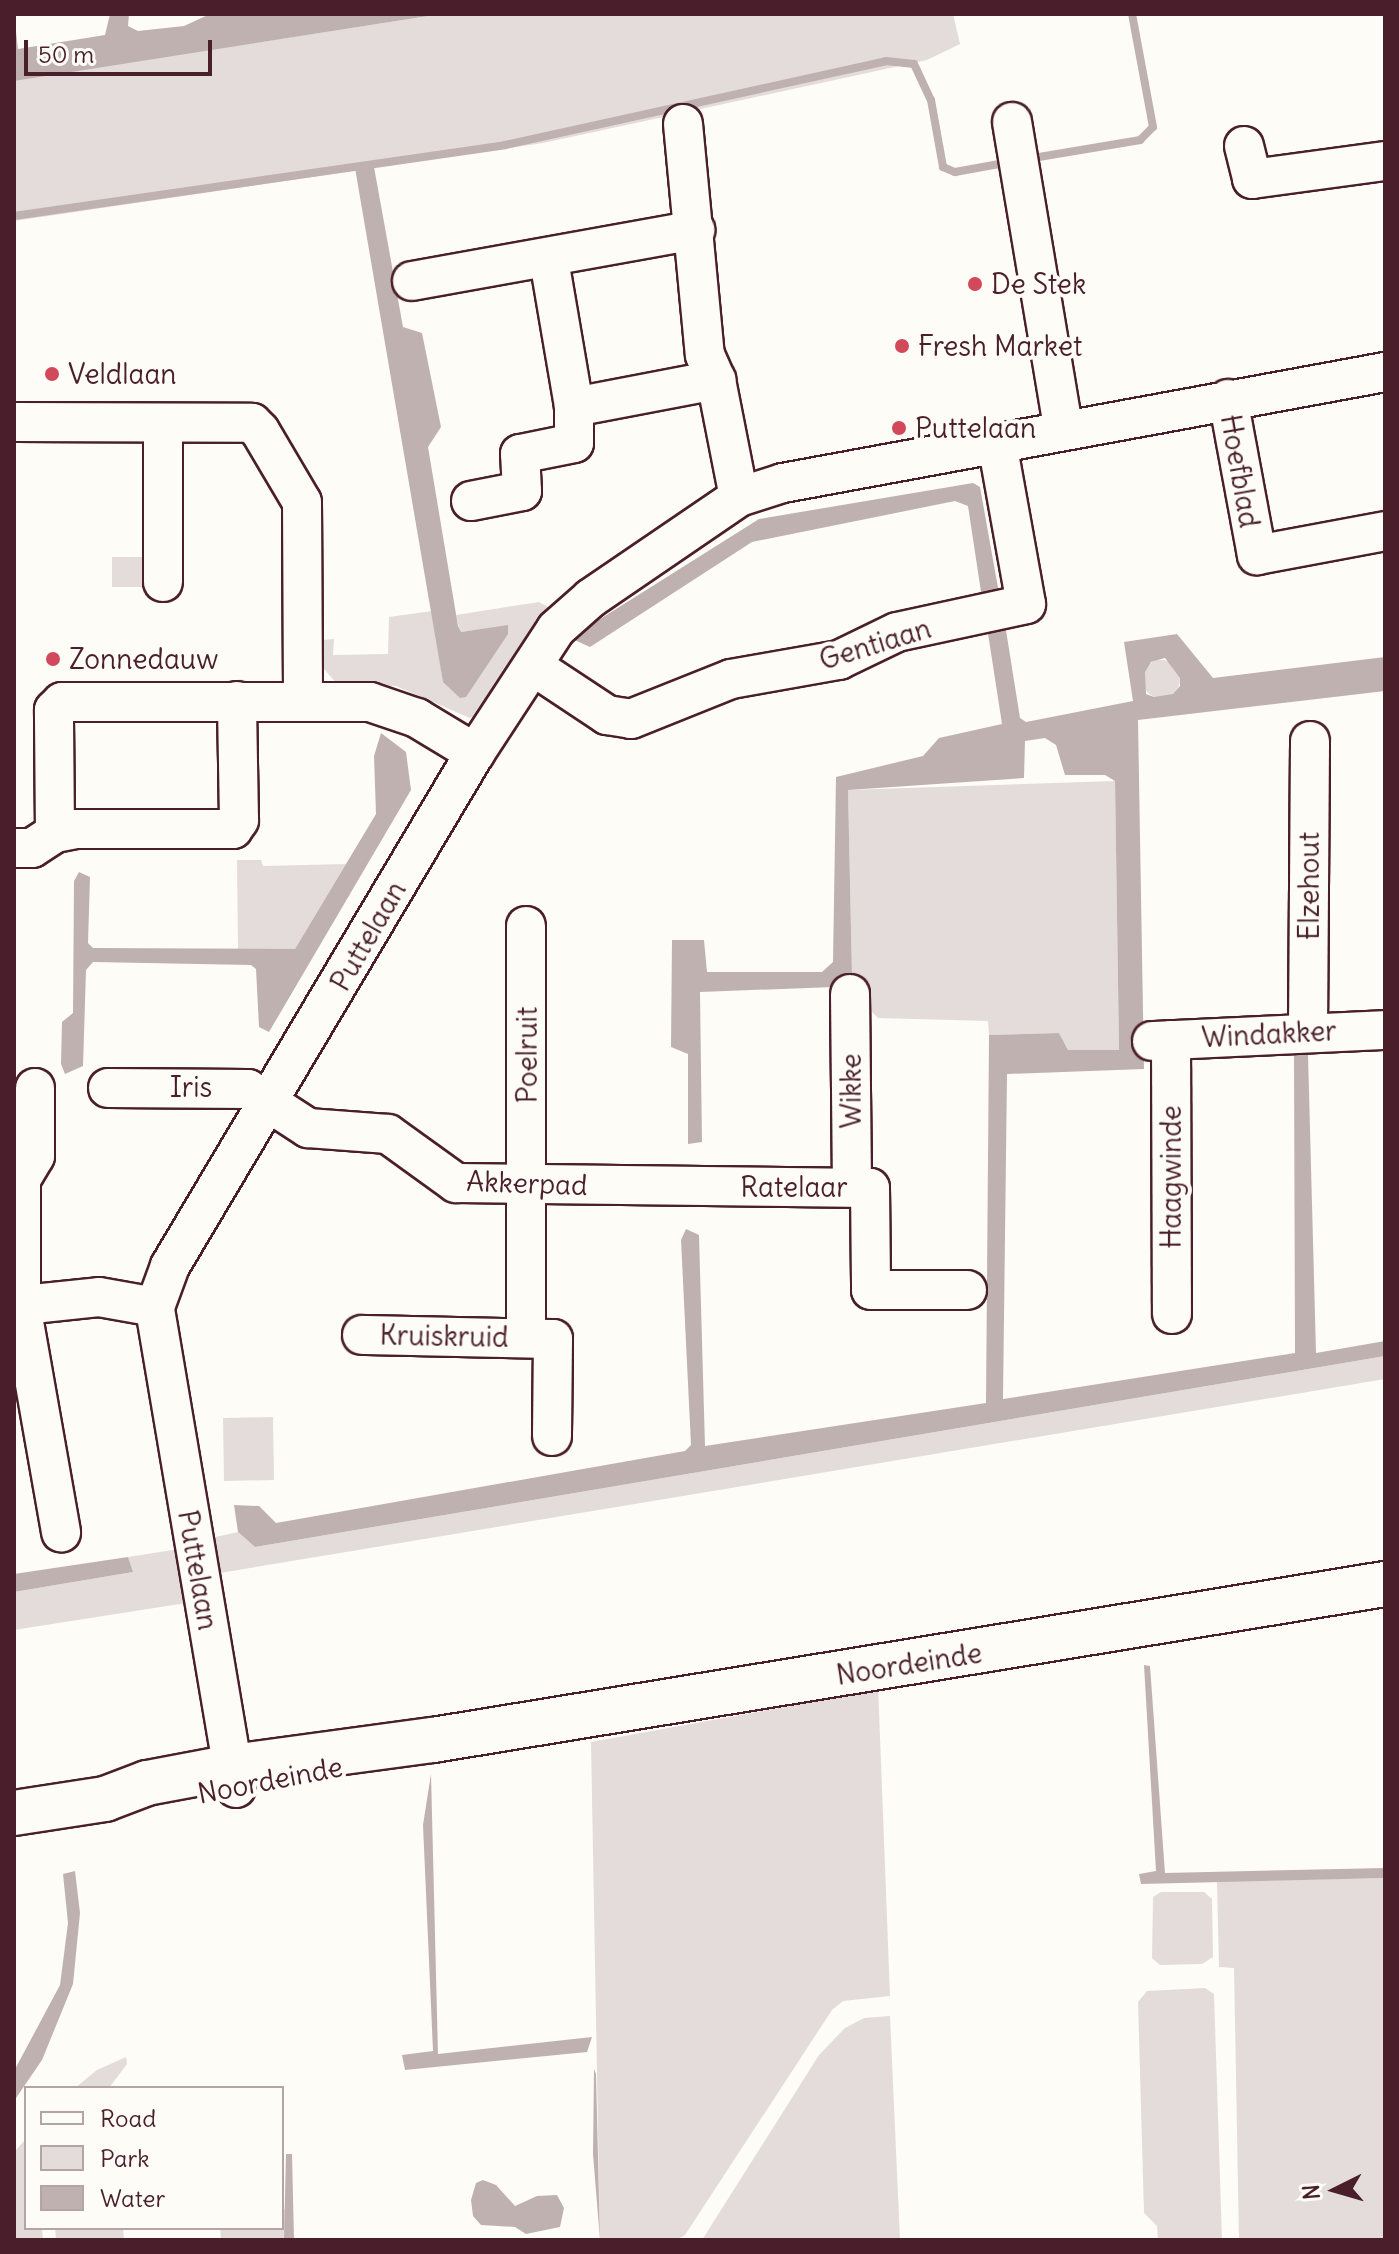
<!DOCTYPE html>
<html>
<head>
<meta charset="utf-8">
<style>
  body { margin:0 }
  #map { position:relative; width:1399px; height:2254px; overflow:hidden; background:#fdfcf7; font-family:Delius,sans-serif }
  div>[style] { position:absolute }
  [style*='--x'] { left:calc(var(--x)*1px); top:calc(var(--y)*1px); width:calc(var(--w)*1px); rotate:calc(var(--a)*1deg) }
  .green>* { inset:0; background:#e3dcda }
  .round { border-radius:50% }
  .water>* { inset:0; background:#c0b1b1 }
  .stream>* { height:8px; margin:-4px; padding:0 4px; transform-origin:4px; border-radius:4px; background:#c0b1b1 }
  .roads { filter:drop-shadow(2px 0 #4a1f2b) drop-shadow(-2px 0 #4a1f2b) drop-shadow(0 2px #4a1f2b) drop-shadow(0 -2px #4a1f2b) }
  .minor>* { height:38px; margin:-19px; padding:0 19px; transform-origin:19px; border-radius:19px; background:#fdfcf7 }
  .major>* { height:44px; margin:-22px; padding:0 22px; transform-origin:22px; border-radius:22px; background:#fdfcf7 }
  .dots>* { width:22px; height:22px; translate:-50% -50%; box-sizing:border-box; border:4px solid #fdfcf7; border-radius:50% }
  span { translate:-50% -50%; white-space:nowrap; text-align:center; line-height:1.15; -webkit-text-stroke:8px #fdfcf7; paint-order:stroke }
  .poi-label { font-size:28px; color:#4a1f2b }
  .left { translate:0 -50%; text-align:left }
  .street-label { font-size:28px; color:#4a1f2b }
  .frame { position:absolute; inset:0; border:16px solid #4a1f2b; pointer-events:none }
  .legend { position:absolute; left:24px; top:2086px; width:260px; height:144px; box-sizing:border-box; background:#fdfcf7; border:2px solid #b5a4a5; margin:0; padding:10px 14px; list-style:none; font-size:24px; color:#4a1f2b }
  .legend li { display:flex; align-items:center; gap:16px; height:40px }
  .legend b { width:40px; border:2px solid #b5a4a5 }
  .north { position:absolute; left:1295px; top:2150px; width:80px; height:80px; -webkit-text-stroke:6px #fdfcf7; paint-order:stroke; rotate:265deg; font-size:22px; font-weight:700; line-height:32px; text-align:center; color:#4a1f2b }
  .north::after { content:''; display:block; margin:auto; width:28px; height:36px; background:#4a1f2b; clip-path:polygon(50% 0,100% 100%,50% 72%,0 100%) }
  .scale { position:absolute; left:24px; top:40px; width:188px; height:36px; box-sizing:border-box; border:4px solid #4a1f2b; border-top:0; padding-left:10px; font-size:24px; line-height:28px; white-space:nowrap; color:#4a1f2b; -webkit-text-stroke:6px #fdfcf7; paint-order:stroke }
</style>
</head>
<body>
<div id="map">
  <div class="green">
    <i style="clip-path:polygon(441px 14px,953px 14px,960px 44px,927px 60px,543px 143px,14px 221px,14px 80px)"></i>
    <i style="clip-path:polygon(112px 557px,158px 557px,159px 587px,112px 587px)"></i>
    <i style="clip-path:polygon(539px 602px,548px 607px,479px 714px,470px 718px,396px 686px,338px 685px,324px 669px,322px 640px,334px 639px,333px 655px,388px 654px,389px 617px,432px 611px,443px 682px,508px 626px,460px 632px,456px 615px)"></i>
    <i class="round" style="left:1142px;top:660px;width:38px;height:38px"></i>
    <i style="clip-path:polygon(1115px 781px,1119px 1051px,1068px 1050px,1059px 1033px,989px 1035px,988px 1021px,878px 1018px,845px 984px,852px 974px,848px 790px)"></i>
    <i style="clip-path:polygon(237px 860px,261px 860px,263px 866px,346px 864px,295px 949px,238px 949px)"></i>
    <i style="clip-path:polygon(1385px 1356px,1385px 1379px,208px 1575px,202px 1540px,238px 1532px,255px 1547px)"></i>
    <i style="clip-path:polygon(273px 1417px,274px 1480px,224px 1481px,223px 1418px)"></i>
    <i style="clip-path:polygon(179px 1549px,186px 1603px,14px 1630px,14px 1592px,133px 1572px,128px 1557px)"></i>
    <i style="clip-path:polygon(878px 1685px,890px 1996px,843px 2001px,832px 2010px,685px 2235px,677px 2240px,600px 2240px,591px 1742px,845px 1696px)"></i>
    <i style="clip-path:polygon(1385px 1878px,1385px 2240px,1239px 2240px,1234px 1968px,1219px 1967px,1217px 1881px)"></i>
    <i style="clip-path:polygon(1161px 1892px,1204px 1892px,1212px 1899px,1213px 1957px,1202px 1964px,1160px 1965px,1152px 1958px,1153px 1897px)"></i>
    <i style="clip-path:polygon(1205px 1988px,1214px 1994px,1222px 2240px,1158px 2240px,1157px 2226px,1144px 2213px,1138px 2002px,1147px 1991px)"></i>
    <i style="clip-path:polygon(890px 2016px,900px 2240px,702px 2240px,819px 2055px,845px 2028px,864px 2018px)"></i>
    <i style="clip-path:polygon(126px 2057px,127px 2064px,109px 2088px,75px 2088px,97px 2070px)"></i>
    <i style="clip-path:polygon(26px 2139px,26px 2228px,42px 2228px,43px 2240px,14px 2240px,14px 2152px)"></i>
    <i style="clip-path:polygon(282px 2209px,286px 2209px,284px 2240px,221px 2240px,220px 2228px,282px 2228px)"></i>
    <i style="clip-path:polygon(55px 2228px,123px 2228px,124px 2240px,56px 2240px)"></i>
  </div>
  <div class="water">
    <i style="clip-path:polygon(14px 14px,18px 49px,105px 35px,110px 14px,129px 14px,128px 26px,138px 31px,184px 26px,210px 14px,441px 14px,14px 81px)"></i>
    <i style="clip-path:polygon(374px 167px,403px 327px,422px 333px,441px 427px,428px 447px,458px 626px,461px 632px,508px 625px,508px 634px,466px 697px,460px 698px,443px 682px,355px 168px)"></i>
    <i style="clip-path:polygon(973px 483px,980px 487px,1000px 599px,983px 605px,968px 506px,955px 501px,752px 542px,590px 647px,570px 638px,759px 519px)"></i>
    <i style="clip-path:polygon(evenodd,1005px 624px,1020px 718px,1026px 722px,1133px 701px,1124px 642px,1177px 634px,1213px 678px,1385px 657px,1385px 691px,1138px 720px,1144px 1069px,1007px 1074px,1003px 1399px,1295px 1353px,1294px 1055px,1308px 1054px,1316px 1353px,1385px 1341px,1385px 1356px,255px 1547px,238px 1532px,234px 1505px,259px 1506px,276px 1523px,685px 1451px,691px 1445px,681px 1240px,686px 1229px,699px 1235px,705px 1446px,986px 1403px,989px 1035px,1059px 1033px,1068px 1050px,1119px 1050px,1115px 781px,1105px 775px,1065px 775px,1056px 745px,1045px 738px,1025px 741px,1024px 778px,848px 790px,852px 974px,845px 984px,834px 987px,700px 992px,702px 1142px,688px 1144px,688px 1054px,671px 1047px,672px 940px,704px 940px,707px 972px,822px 972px,833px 962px,836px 777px,923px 756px,939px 738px,1002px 724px,987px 627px,1005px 624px,1165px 658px,1180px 678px,1180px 686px,1173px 694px,1154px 697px,1146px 694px,1145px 672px,1151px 662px,1165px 658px)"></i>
    <i style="clip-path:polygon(381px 733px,406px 752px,411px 790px,269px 1032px,259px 1027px,256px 969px,251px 965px,93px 962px,86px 970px,83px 1066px,65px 1074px,61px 1064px,62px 1022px,73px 1013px,74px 881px,79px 872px,90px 877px,88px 943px,93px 948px,295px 949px,376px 814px,374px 756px)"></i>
    <i style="clip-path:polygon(128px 1557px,133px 1572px,14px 1592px,14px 1574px)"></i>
    <i style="clip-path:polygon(1144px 1665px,1150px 1666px,1165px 1873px,1385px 1868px,1385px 1878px,1141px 1884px,1139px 1874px,1156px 1871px)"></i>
    <i style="clip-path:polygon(431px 1774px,438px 2054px,592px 2037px,587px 2052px,405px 2070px,402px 2055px,433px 2051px,423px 1825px)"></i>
    <i style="clip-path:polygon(75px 1871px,80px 1913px,73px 1984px,42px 2060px,14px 2101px,14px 2071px,60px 1985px,68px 1923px,63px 1874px)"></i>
    <i style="clip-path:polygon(594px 2069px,596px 2074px,600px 2240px,593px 2154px)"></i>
    <i style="clip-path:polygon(286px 2154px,292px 2154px,294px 2240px,284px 2240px)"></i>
    <i style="clip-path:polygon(483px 2180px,496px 2185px,515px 2206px,537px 2196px,557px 2195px,564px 2208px,560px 2227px,526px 2234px,515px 2227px,481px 2225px,473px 2216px,471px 2200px,476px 2183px)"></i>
  </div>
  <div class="stream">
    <i style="--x:1027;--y:159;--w:115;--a:-9.5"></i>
    <i style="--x:1140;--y:140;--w:18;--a:-45"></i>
    <i style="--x:1153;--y:127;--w:115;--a:-100.5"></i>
    <i style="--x:14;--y:216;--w:496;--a:-8.2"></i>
    <i style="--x:505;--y:145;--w:390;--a:-12.4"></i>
    <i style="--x:886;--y:61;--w:28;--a:6"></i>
    <i style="--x:914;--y:64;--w:40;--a:65"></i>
    <i style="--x:931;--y:100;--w:68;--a:79.8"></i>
    <i style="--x:943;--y:167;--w:13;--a:23"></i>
    <i style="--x:955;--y:172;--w:56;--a:-10.3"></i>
  </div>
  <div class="roads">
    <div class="minor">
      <i style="--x:1012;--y:122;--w:310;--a:80.5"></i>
      <i style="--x:683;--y:124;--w:232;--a:84.6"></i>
      <i style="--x:705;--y:355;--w:27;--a:66"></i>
      <i style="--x:716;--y:380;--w:119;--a:78.9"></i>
      <i style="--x:1244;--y:146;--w:34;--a:76"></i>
      <i style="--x:1252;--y:179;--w:134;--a:-7.7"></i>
      <i style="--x:549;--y:260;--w:149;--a:80.3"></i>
      <i style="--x:412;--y:281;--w:288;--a:-10.2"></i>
      <i style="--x:1228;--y:399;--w:159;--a:79.5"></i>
      <i style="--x:1257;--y:555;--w:130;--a:-10.6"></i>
      <i style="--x:14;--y:422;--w:238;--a:0.2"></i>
      <i style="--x:252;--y:423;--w:11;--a:45"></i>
      <i style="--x:260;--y:431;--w:82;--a:59.4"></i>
      <i style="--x:302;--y:502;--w:200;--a:89.7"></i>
      <i style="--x:471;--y:501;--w:52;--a:-11.1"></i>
      <i style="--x:522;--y:491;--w:37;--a:-93"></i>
      <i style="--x:520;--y:454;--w:55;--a:-11.5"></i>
      <i style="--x:574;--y:443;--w:36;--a:-90"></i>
      <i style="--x:574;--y:407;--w:145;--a:-10.8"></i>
      <i style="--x:163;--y:582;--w:159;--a:-90"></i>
      <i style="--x:533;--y:666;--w:89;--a:33.5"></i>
      <i style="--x:607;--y:715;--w:24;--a:9"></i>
      <i style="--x:631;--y:719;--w:108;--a:-21.8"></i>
      <i style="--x:731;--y:679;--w:110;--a:-10"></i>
      <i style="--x:839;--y:660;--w:64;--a:-25.8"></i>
      <i style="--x:897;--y:632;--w:132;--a:-12.2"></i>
      <i style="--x:1026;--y:604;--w:164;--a:-100.2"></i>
      <i style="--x:55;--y:833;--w:123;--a:-90.5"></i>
      <i style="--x:54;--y:710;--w:11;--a:-45"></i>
      <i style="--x:62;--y:702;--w:308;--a:0"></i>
      <i style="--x:370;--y:702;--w:50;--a:18.8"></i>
      <i style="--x:417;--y:718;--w:68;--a:31.1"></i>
      <i style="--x:14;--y:848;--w:18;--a:0"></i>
      <i style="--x:32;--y:848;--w:27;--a:-33"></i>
      <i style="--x:55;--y:833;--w:21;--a:-11"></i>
      <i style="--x:76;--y:829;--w:157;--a:0"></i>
      <i style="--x:233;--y:829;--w:11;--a:-56"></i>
      <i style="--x:239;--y:820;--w:119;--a:-91"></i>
      <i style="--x:850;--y:994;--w:193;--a:89.4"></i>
      <i style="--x:1308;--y:1031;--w:290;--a:-89.6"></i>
      <i style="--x:1171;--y:1040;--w:274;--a:89.8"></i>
      <i style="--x:1152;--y:1041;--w:233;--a:-2.7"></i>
      <i style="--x:35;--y:1088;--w:68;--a:90"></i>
      <i style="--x:35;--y:1156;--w:27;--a:121"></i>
      <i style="--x:21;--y:1179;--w:126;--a:90"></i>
      <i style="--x:21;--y:1305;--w:231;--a:80"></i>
      <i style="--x:108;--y:1088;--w:140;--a:0.4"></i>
      <i style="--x:248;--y:1089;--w:72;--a:33"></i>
      <i style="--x:308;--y:1128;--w:80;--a:4.3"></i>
      <i style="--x:388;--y:1134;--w:84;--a:35.8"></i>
      <i style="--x:456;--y:1183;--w:414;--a:0.7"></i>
      <i style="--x:870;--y:1188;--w:102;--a:89.4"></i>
      <i style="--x:871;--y:1290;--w:96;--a:0"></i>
      <i style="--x:14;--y:1306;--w:85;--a:-6"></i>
      <i style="--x:99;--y:1297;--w:57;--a:10.1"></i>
      <i style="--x:362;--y:1335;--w:191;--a:1.2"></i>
      <i style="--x:553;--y:1339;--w:97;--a:90.6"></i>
      <i style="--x:526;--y:1338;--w:412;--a:-90"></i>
      <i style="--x:236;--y:1788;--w:488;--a:-99.6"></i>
      <i style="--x:155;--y:1307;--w:44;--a:-69.9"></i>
      <i style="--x:170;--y:1266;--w:597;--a:-59.27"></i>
      <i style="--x:475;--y:753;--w:148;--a:-56.8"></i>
      <i style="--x:556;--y:629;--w:47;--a:-41.5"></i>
      <i style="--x:591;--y:598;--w:179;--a:-34.3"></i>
      <i style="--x:739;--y:497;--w:46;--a:-17.7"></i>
      <i style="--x:783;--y:483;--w:612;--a:-10.45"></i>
    </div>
    <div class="major">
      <i style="--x:14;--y:1813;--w:92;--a:-8.7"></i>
      <i style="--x:105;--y:1799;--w:45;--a:-20.9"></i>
      <i style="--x:147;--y:1783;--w:86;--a:-10.7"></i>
      <i style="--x:232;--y:1767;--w:203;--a:-7.7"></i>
      <i style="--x:433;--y:1740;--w:965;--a:-9.31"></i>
    </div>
  </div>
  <div class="dots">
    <i style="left:975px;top:284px;background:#d1495b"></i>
    <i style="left:902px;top:346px;background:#d1495b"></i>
    <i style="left:52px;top:374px;background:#d1495b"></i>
    <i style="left:899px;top:428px;background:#d1495b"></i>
    <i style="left:53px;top:659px;background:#d1495b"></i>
  </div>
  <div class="poi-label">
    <span class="left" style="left:991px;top:284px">De Stek</span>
    <span class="left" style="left:918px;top:346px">Fresh Market</span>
    <span class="left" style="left:68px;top:374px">Veldlaan</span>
    <span class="left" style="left:915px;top:428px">Puttelaan</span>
    <span class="left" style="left:69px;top:659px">Zonnedauw</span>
  </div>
  <div class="street-label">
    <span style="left:1240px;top:471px;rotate:80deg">Hoefblad</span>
    <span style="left:875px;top:644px;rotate:-17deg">Gentiaan</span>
    <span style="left:1309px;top:886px;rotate:-90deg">Elzehout</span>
    <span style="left:368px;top:936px;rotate:-60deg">Puttelaan</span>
    <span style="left:1269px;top:1034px;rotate:-3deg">Windakker</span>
    <span style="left:527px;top:1055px;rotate:-90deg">Poelruit</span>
    <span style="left:191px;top:1087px">Iris</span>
    <span style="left:851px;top:1091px;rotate:-90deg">Wikke</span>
    <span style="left:1171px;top:1177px;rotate:-90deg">Haagwinde</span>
    <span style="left:527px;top:1183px;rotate:2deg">Akkerpad</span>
    <span style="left:794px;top:1187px">Ratelaar</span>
    <span style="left:444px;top:1336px;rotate:1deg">Kruiskruid</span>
    <span style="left:198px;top:1570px;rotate:80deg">Puttelaan</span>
    <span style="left:909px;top:1664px;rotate:-9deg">Noordeinde</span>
    <span style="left:270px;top:1780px;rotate:-11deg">Noordeinde</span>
  </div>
  <div class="frame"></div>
  <ul class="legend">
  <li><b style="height:10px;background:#fdfcf7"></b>Road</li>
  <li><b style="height:22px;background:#e3dcda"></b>Park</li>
  <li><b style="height:22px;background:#c0b1b1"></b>Water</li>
  </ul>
  <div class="north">N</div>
  <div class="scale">50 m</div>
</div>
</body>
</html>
